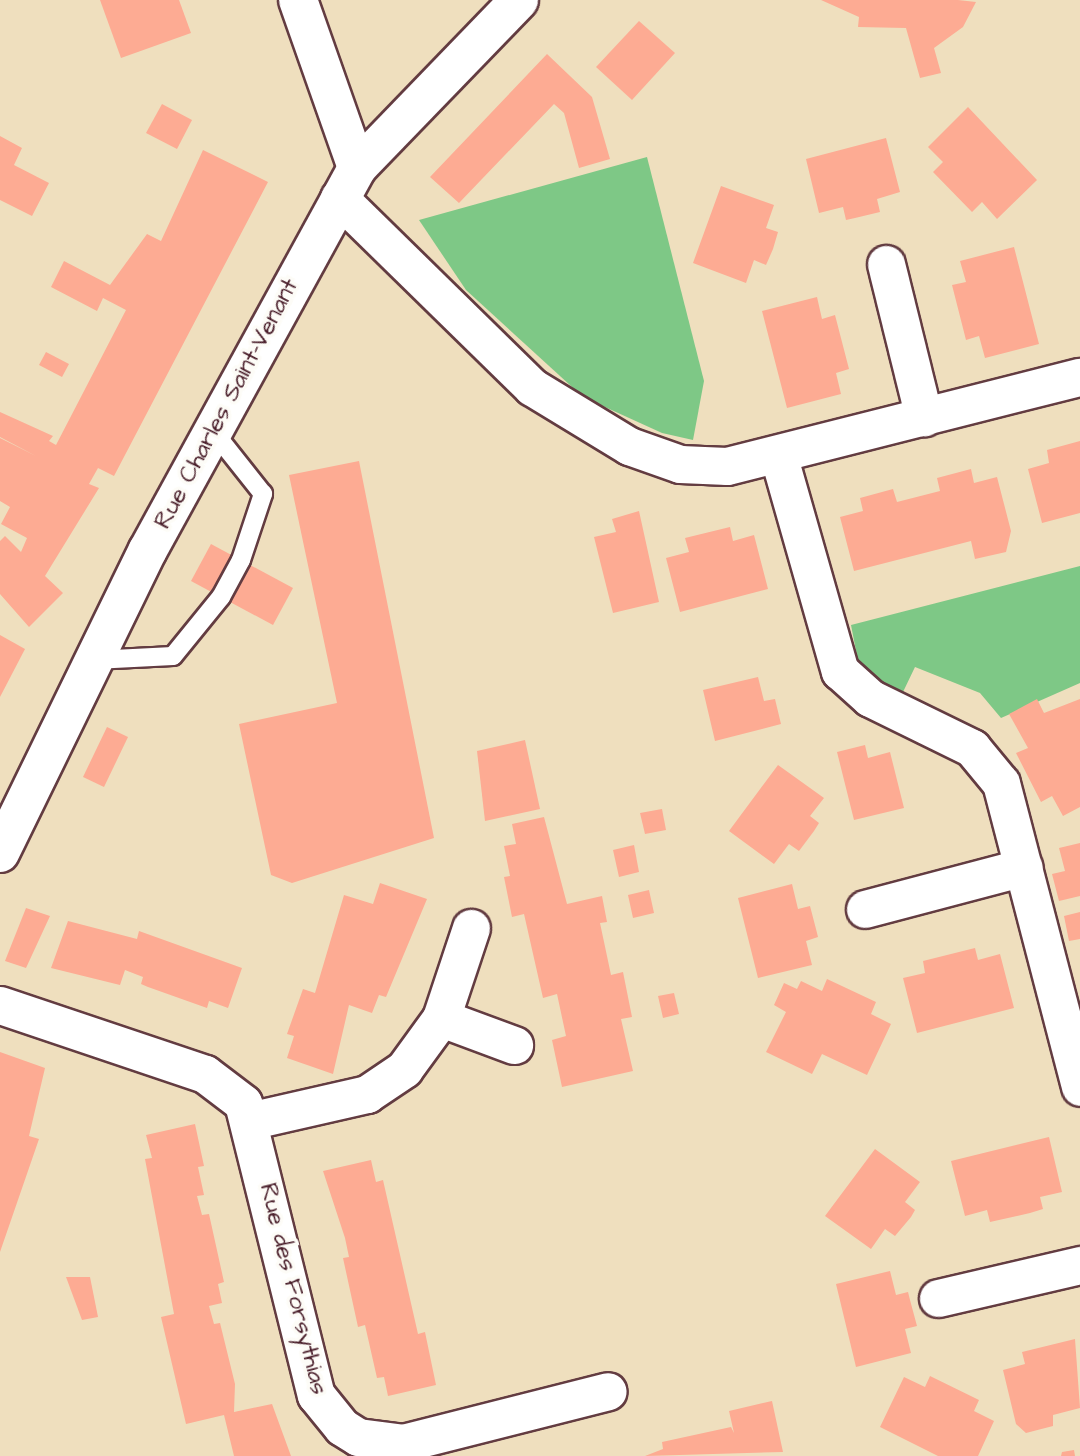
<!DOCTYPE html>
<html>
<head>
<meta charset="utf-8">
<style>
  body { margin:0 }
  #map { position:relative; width:1080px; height:1456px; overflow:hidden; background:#efdfbe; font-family:"Architects Daughter",sans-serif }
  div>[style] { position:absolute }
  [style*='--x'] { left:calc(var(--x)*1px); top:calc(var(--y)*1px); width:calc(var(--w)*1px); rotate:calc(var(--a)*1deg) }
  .green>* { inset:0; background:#7ec886 }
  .building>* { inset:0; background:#fdab93 }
  .roads { filter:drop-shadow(2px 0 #633c41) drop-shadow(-2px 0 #633c41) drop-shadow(0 2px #633c41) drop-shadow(0 -2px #633c41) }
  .lane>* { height:18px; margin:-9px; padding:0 9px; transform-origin:9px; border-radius:9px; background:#fff }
  .street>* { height:37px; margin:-18.5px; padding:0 18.5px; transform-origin:18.5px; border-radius:18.5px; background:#fff }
  .secondary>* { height:38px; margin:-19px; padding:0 19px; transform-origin:19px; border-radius:19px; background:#fff }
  span { translate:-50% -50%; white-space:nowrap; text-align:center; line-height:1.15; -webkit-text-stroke:7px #fdfcf7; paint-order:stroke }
  .street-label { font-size:24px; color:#4a1f2b }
</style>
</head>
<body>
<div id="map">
  <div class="green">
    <i style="clip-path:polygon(647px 157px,704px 381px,693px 440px,662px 433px,583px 397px,466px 290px,419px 220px)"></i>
    <i style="clip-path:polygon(1080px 566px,1080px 683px,1001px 718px,980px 693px,915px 667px,903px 692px,876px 681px,858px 661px,851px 625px)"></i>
  </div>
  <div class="building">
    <i style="clip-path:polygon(100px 0,179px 0,191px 33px,121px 58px)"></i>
    <i style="clip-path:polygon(821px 0,958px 0,976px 2px,963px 27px,934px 48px,941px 73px,920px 78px,906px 28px,858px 27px,859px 17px)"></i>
    <i style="clip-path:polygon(639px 21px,675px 53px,632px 100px,596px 67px)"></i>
    <i style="clip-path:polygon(547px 54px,592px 97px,610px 159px,579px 168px,564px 113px,554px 104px,459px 203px,430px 177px)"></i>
    <i style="clip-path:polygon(162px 104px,192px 120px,177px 149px,146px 133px)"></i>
    <i style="clip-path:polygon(968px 107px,1037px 180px,997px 219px,982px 202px,972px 212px,933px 172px,943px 162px,928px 147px)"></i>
    <i style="clip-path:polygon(0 136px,22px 148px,14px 165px,49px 183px,32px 216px,0 200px)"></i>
    <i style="clip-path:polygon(886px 138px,900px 192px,877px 199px,880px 212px,855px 218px,846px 220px,843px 207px,819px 213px,806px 159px)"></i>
    <i style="clip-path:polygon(203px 150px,268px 182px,114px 476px,98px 468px,89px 484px,99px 488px,45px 576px,63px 593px,29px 627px,0 594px,0 541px,5px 536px,21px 552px,27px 538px,1px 524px,10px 507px,0 501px,0 438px,36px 456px,0 437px,0 412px,53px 436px,49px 441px,56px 445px,126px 310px,103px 298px,97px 311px,51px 287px,64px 261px,110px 285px,147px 234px,161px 241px)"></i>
    <i style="clip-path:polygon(721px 186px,774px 205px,766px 228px,778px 232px,773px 249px,766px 265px,754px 260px,746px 283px,693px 263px)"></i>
    <i style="clip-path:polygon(1014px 247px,1039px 344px,985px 358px,979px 336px,966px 340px,952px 285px,966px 282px,960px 261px)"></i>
    <i style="clip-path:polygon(817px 297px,822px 319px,835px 315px,849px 369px,836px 373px,841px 394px,787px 408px,762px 311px)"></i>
    <i style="clip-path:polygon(46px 352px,69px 364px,62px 377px,39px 365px)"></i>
    <i style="clip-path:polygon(1080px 441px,1080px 513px,1042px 523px,1028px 469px,1049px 463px,1047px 450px)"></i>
    <i style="clip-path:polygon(359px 461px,434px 838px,292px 883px,271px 875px,239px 724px,337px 703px,289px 475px)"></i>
    <i style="clip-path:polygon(971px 469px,974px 483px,997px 477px,1011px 531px,1006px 552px,975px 559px,971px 541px,854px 571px,840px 517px,863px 511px,860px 498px,893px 489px,897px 502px,940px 491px,937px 478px)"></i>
    <i style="clip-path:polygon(639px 511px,659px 602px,613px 613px,594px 537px,616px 532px,612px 519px)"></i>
    <i style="clip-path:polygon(730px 527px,733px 541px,754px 535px,768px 589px,680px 612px,666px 558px,689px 552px,685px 538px)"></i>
    <i style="clip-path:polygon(211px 544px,293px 588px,273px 625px,191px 581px)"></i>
    <i style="clip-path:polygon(0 635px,25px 649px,0 697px)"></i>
    <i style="clip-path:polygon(758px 677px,764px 701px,775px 699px,781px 724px,715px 741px,703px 690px)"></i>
    <i style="clip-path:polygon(1037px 699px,1044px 713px,1080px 699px,1080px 807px,1063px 816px,1052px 796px,1041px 802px,1016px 753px,1028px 748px,1009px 714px)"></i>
    <i style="clip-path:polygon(107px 727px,128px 737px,104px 787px,83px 777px)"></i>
    <i style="clip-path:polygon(525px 740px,540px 809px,485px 821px,477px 751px)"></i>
    <i style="clip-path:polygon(865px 745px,868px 758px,890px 752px,904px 808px,854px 820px,837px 752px)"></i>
    <i style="clip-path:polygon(778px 765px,824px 798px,810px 816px,819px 823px,814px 831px,799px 851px,789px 844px,774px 864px,729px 831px)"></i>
    <i style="clip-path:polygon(662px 809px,666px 830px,645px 834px,640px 813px)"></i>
    <i style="clip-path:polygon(544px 817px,567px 904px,602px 896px,607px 922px,600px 923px,611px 975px,623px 972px,632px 1017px,621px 1019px,633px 1071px,562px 1087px,552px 1040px,566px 1036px,557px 994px,543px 998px,524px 914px,512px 917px,504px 877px,510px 876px,504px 846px,516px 844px,512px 824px)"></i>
    <i style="clip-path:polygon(1080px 843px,1080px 896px,1059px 901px,1052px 874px,1065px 871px,1059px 848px)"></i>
    <i style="clip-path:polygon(634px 845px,639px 872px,619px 877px,613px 850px)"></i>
    <i style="clip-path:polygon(380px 883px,427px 899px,386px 997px,379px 995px,372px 1013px,349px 1005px,333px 1074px,287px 1058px,294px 1036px,287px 1034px,303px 989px,315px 993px,344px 895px,373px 904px)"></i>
    <i style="clip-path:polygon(792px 884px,798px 909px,810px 906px,816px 929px,818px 937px,806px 941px,812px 965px,758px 978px,738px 898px)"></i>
    <i style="clip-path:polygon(649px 890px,654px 913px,633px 918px,628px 895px)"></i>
    <i style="clip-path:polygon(26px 908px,50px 916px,26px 968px,5px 961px)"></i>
    <i style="clip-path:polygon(1080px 912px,1080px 939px,1069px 941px,1064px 916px)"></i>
    <i style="clip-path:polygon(68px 921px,137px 939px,139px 931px,242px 968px,228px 1008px,209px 1001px,207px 1008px,148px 987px,141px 984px,143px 977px,125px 970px,120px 985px,51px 968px)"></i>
    <i style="clip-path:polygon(975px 948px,978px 960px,1000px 954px,1014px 1008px,917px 1033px,903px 978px,925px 973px,923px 961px)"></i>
    <i style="clip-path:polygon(827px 979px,876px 1002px,871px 1014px,891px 1024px,867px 1075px,822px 1054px,812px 1074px,766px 1052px,786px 1012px,774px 1005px,784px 983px,797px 989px,801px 981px,822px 991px)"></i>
    <i style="clip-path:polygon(674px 993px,679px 1014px,663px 1018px,658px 996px)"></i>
    <i style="clip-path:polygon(0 1052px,45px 1068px,29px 1136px,39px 1139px,0 1252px)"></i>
    <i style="clip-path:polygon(195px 1124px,204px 1166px,198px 1167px,204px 1195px,197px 1196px,202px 1215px,209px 1214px,224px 1282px,218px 1284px,222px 1303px,209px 1306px,214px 1324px,220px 1323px,235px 1384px,234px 1412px,272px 1404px,291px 1456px,234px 1456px,224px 1415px,186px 1424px,161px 1317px,174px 1314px,145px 1159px,152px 1158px,146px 1135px)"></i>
    <i style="clip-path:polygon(1049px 1137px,1062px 1192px,1040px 1197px,1043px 1209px,1030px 1213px,990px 1222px,987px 1210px,965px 1216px,951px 1161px)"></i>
    <i style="clip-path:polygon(875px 1149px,920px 1182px,905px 1202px,915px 1210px,911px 1217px,895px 1236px,885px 1229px,871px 1249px,825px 1216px)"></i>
    <i style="clip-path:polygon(371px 1160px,376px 1182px,383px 1180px,418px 1334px,425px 1332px,436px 1385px,388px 1396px,384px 1377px,377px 1378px,365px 1325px,358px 1327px,343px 1258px,349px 1257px,345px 1238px,323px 1171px)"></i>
    <i style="clip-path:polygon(890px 1271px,896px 1295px,908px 1292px,910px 1300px,917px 1326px,905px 1329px,911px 1353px,856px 1367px,836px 1284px)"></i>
    <i style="clip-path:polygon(66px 1277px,90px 1277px,98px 1317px,82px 1320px)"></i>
    <i style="clip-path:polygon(1075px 1339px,1080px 1408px,1053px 1415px,1053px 1426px,1026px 1433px,1016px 1424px,1003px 1370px,1025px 1364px,1022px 1352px)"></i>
    <i style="clip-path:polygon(930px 1376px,979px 1400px,974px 1411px,994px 1421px,978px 1456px,938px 1456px,880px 1427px,904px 1377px,925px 1387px)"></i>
    <i style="clip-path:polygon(772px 1401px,783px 1452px,645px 1456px,663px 1449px,662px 1442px,731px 1427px,734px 1433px,729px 1411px)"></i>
    <i style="clip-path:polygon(1074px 1450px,1075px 1456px,1061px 1456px,1062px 1452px)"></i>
  </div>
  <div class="roads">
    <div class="lane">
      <i style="--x:94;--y:660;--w:79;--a:-2.9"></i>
      <i style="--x:173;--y:656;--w:76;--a:-50.9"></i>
      <i style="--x:221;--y:597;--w:42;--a:-61.6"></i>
      <i style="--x:241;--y:560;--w:70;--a:-71.6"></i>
      <i style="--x:263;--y:494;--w:80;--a:-128.4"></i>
    </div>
    <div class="street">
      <i style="--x:339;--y:198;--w:270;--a:44.4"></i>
      <i style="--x:532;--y:387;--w:114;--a:31.3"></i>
      <i style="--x:629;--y:446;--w:54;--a:19.4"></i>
      <i style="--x:680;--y:464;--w:47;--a:2.4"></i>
      <i style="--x:727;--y:466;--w:364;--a:-14.2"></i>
      <i style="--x:886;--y:264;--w:158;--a:76.1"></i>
      <i style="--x:778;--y:454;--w:226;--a:74.1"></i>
      <i style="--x:840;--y:671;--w:40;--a:42"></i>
      <i style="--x:870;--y:698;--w:114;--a:26.1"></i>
      <i style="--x:972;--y:748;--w:45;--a:50.4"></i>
      <i style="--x:1001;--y:783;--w:314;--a:75.4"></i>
      <i style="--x:865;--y:909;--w:164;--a:-14.8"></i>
      <i style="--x:0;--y:1005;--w:216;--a:18.6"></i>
      <i style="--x:205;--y:1074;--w:48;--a:37.3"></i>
      <i style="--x:243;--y:1103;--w:301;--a:76"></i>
      <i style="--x:316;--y:1395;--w:41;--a:50.9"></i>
      <i style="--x:342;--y:1427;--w:19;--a:32"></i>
      <i style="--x:358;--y:1437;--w:45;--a:7.6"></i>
      <i style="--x:403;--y:1443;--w:211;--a:-14.2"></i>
      <i style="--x:441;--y:1018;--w:95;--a:-71.6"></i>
      <i style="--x:253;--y:1120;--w:117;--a:-12.8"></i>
      <i style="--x:367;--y:1094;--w:45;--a:-34"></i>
      <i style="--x:404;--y:1069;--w:63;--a:-54"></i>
      <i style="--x:441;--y:1018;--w:78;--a:20.3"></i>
      <i style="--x:938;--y:1298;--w:146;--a:-13.1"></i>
    </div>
    <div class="secondary">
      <i style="--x:298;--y:0;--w:178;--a:70.6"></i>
      <i style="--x:0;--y:853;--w:337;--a:-64"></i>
      <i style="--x:148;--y:550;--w:435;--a:-61.3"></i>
      <i style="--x:357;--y:168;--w:233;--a:-46"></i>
    </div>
  </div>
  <div class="street-label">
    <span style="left:227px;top:404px;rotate:-62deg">Rue Charles Saint-Venant</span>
    <span style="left:293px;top:1289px;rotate:76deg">Rue des Forsythias</span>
  </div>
</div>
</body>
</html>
